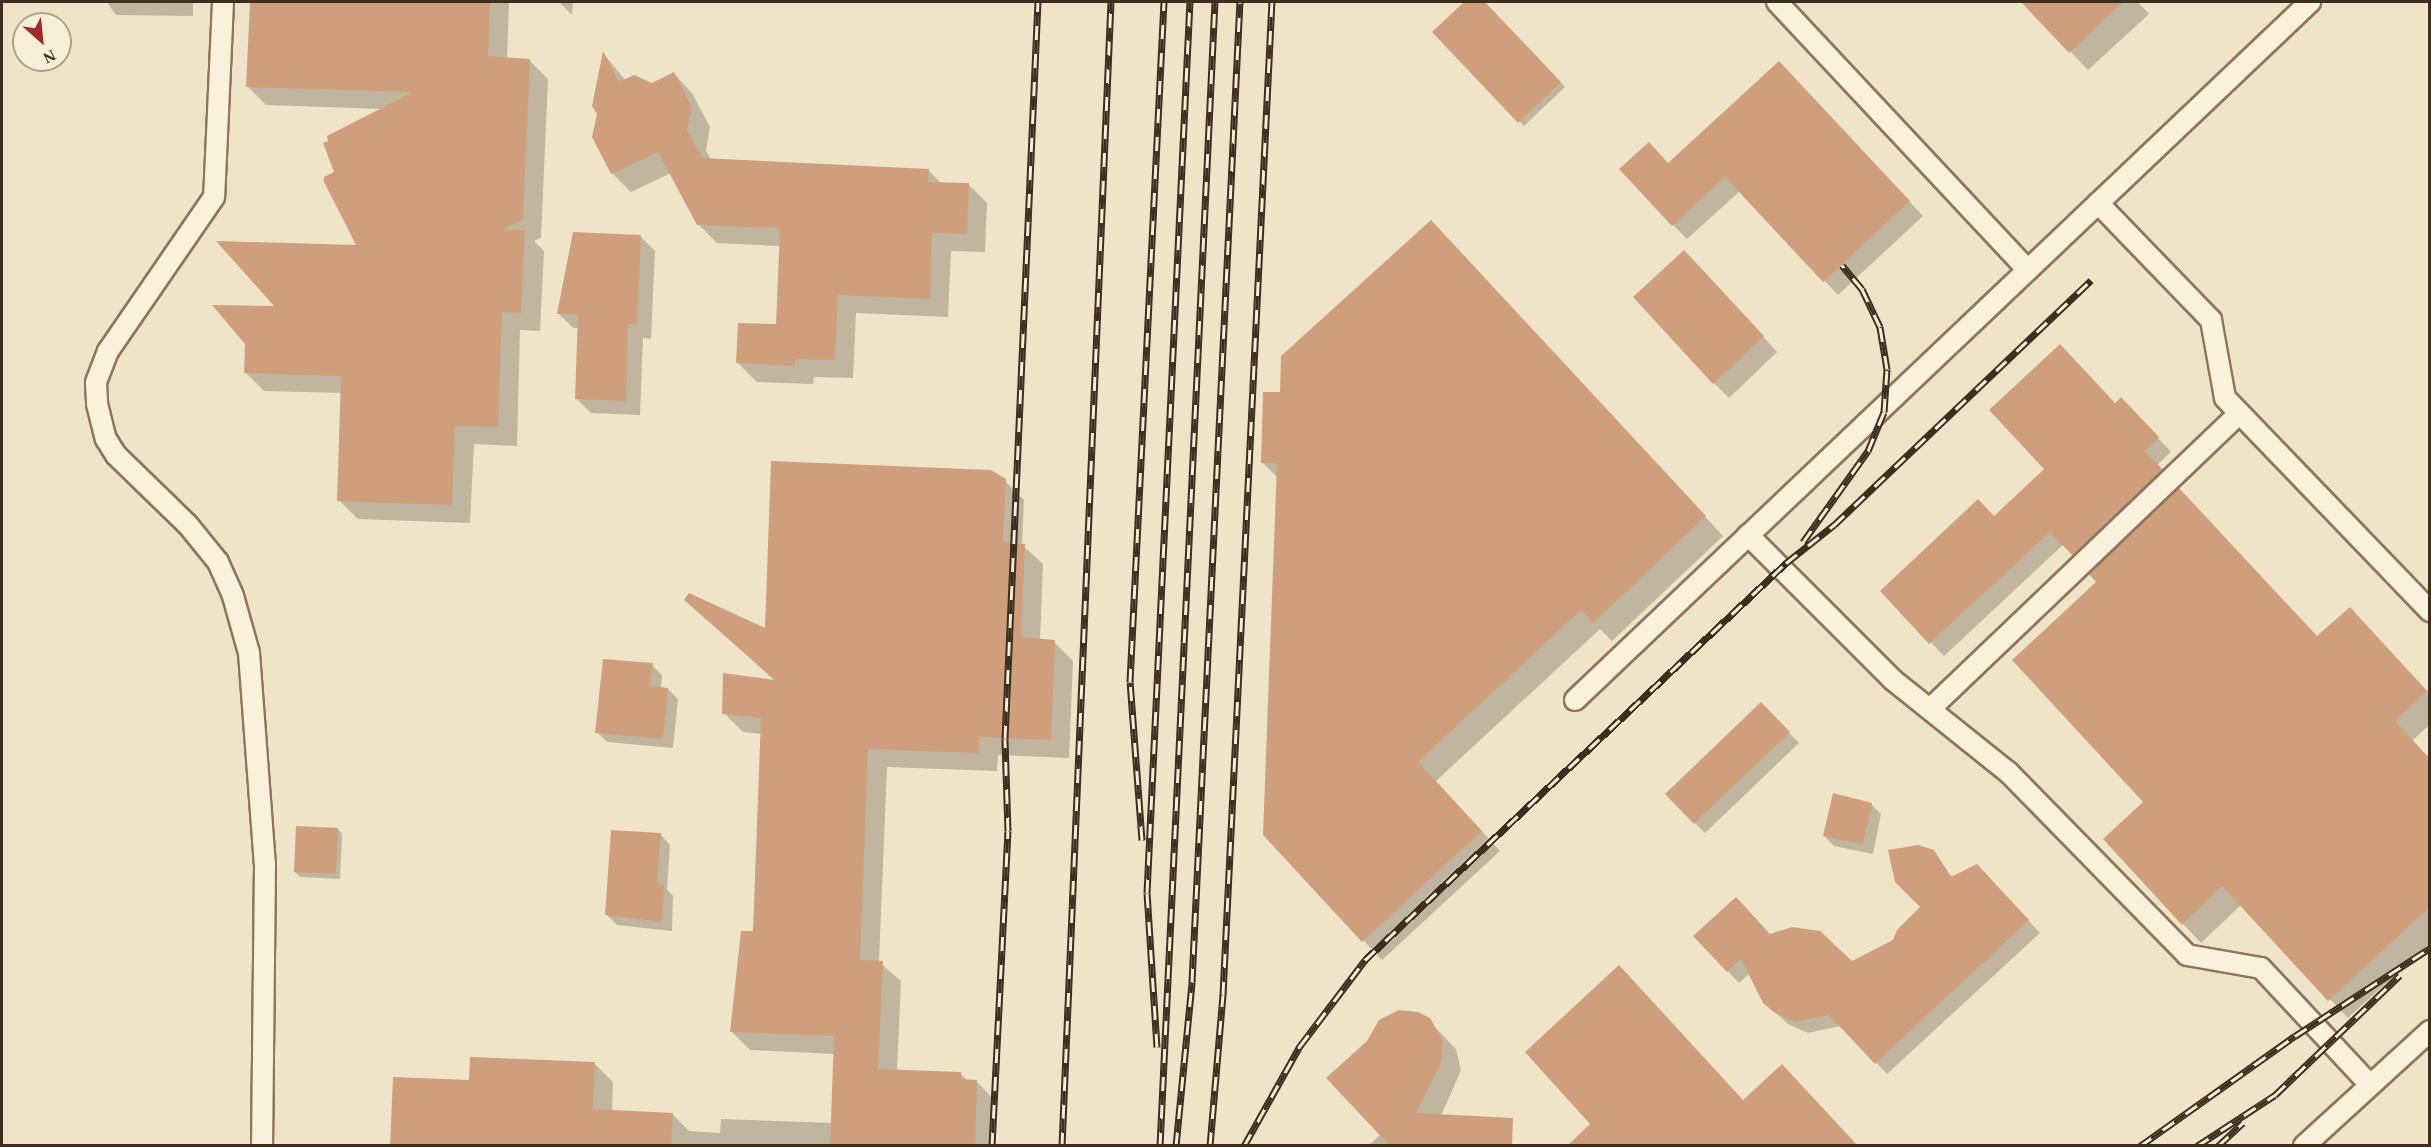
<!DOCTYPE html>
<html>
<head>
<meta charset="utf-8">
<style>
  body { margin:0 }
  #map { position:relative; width:2431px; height:1147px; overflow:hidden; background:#f0e4c8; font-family:Georgia,serif }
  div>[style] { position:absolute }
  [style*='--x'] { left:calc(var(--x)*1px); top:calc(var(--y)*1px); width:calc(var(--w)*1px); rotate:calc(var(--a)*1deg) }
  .shadow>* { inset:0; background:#0003 }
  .building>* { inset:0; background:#cf9f7d }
  .roads { filter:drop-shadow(2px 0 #8d765c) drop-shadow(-2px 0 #8d765c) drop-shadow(0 2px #8d765c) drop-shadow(0 -2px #8d765c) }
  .lane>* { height:20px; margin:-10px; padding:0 10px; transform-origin:10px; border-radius:10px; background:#faf1dc }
  .rail>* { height:7px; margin-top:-3.5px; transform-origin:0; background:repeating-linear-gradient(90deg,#f7eed8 0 14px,#3d2e20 0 28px); box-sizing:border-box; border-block:2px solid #3d2e20 }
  span { translate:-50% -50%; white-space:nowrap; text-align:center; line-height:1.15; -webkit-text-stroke:4.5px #f7eed8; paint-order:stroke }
  .frame { position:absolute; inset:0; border:3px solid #3d2e20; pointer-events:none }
  .north { position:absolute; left:12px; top:12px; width:60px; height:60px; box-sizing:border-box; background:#f7eed8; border:2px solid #ada18e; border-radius:50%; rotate:153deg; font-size:16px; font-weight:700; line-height:24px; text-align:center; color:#3d2e20 }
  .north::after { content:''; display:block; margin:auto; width:21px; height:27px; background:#9e2a2b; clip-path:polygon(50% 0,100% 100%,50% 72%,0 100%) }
</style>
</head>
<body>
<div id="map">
  <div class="shadow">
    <i style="clip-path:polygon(107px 2px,193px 2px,193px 16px,116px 15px)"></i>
    <i style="clip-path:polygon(251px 2px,509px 2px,507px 59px,529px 60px,548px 79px,541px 238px,534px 241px,544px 251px,540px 331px,520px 330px,517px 446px,474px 444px,470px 523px,358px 519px,339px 500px,342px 393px,264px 391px,245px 372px,278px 308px,359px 247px,336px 173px,383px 109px,266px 105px,247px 86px)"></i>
    <i style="clip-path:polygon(559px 2px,573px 2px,572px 15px)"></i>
    <i style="clip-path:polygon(1466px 2px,1483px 2px,1565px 87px,1524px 126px,1434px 32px)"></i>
    <i style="clip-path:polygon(2023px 2px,2138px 2px,2149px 14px,2088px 70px)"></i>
    <i style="clip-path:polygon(604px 54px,626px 81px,652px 85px,674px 74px,692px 93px,710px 127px,706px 150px,711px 160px,928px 170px,942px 184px,968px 184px,987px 203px,985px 252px,951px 251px,948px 317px,856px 313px,853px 378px,814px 377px,813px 384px,757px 382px,738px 363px,777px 326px,780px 246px,717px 243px,698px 224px,671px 173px,631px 192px,612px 173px,598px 114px)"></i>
    <i style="clip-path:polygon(1793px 77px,1923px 216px,1838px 295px,1740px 191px,1687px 239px,1673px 225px,1669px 164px)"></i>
    <i style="clip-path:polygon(640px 236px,655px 251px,651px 339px,643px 338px,640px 415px,591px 413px,576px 398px,579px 328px,573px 328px,558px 313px)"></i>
    <i style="clip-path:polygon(1450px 241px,1723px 536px,1612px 641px,1600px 629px,1436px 781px,1500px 851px,1382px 960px,1265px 834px,1278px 478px,1262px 462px,1282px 393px)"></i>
    <i style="clip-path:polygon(1699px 266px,1777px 352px,1729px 398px,1714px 383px)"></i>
    <i style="clip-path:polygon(2135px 413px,2171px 452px,2157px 465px,2175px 485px,2087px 569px,2064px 544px,1944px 656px,1882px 591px,1994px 518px)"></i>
    <i style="clip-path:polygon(1005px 481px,1024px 500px,1022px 545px,1043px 564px,1040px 641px,1054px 642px,1073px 661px,1069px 758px,998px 755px,997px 771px,887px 767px,879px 962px,901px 981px,897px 1071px,961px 1074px,968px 1081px,977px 1082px,995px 1101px,994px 1146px,392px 1146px,471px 1081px,594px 1063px,613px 1082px,612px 1111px,672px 1114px,689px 1131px,720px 1133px,721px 1119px,833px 1123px,835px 1054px,750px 1050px,731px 1031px,754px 933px,762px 734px,743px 732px,724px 713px,776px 682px,686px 600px,766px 630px)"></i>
    <i style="clip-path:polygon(2368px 628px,2430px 694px,2430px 724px,2412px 741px,2430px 759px,2430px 943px,2348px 1018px,2241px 905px,2201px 943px,2183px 924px,2317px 638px)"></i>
    <i style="clip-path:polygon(652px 665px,662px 675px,661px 688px,668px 689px,678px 699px,673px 748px,607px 742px,597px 732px)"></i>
    <i style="clip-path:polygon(1761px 704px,1799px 743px,1705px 833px,1667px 795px)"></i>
    <i style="clip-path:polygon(1871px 804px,1881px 814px,1873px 854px,1834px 846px,1824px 836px)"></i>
    <i style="clip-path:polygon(338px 829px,342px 834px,340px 879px,300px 877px,295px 872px)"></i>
    <i style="clip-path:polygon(660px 834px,670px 845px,667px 890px,673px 896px,672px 931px,617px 925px,607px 915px)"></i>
    <i style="clip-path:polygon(1939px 860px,1953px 878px,1988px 877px,2040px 933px,1887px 1074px,1841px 1026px,1808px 1033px,1788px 1024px,1764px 1002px,1750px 973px,1739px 983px,1695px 936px,1771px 935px,1852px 963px,1894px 941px,1923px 907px)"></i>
    <i style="clip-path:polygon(1424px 1016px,1456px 1049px,1461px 1070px,1441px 1116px,1486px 1146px,1368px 1146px,1381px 1134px,1368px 1042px)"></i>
  </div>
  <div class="building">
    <i style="clip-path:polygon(250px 2px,490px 2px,488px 56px,530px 59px,523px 219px,502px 230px,525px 230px,521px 313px,502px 312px,498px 427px,455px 426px,452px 505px,337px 501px,341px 376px,244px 373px,245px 344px,212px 305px,274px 306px,216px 241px,356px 245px,324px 182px,324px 177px,334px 172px,323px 143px,328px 141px,327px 136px,413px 92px,246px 87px)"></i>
    <i style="clip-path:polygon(1464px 2px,1485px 2px,1561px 82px,1518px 123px,1432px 32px)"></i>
    <i style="clip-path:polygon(2021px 2px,2123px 2px,2069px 53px)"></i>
    <i style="clip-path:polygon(603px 51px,619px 82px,634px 75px,652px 83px,674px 72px,692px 107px,687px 130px,702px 158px,929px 169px,928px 182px,969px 183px,967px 234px,932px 233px,930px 299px,838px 295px,835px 360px,795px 359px,795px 366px,736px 363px,738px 323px,776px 324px,780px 228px,697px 225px,658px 152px,611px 174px,592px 137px,597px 114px,592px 106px)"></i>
    <i style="clip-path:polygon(1779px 61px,1910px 201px,1823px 282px,1725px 177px,1672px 226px,1619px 169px,1649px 142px,1668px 163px)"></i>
    <i style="clip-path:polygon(1431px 220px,1706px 516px,1593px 623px,1581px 610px,1418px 762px,1482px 831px,1362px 942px,1263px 835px,1277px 463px,1261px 463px,1263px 392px,1280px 392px,1281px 356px)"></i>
    <i style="clip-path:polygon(573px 232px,641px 235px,637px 325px,628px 324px,626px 401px,575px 399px,578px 314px,557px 314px)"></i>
    <i style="clip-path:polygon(1684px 250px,1764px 336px,1713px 384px,1633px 297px)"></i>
    <i style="clip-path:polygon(2060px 344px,2115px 403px,2121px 397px,2159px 437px,2145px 451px,2163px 470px,2073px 556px,2050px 532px,1929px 644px,1880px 591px,1978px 499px,1994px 516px,2044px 469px,1989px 410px)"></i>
    <i style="clip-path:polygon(771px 461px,991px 470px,1006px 479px,1003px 542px,1025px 544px,1021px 637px,1055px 640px,1051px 740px,979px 737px,979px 753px,868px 749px,860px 960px,883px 961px,878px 1069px,961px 1072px,961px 1079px,977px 1080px,975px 1146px,830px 1146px,834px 1036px,730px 1032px,741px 931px,753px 931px,761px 718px,722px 714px,723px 673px,775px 680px,684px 600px,689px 593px,765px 628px)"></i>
    <i style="clip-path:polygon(2179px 488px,2317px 636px,2350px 607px,2427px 691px,2395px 721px,2430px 759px,2430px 907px,2328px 1001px,2222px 886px,2182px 925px,2103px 839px,2143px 802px,2012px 660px,2096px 582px,2089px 574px)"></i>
    <i style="clip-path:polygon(603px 659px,653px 663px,650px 686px,668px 688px,663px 739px,595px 733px)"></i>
    <i style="clip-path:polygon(1761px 702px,1790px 732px,1694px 824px,1665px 794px)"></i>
    <i style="clip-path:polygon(1833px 793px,1872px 803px,1863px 844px,1823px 836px)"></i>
    <i style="clip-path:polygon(296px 826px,338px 828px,336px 874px,294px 872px)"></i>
    <i style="clip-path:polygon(611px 830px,661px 833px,657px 884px,664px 885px,662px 922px,605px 915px)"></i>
    <i style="clip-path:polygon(1918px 845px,1934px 850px,1951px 877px,1977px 864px,2029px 920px,1875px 1064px,1829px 1015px,1795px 1022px,1775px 1013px,1763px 1003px,1741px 959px,1727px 972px,1693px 936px,1736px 897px,1770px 934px,1792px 927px,1820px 931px,1852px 961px,1893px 940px,1897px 930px,1920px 907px,1895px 882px,1888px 850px)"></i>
    <i style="clip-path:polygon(1619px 965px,1743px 1100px,1782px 1064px,1858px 1146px,1567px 1146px,1590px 1124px,1525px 1052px)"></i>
    <i style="clip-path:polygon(1399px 1010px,1418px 1012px,1430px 1018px,1443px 1041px,1441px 1063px,1416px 1113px,1513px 1118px,1512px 1146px,1390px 1146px,1326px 1078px,1367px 1041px,1379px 1020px)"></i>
    <i style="clip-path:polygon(470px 1057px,595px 1062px,593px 1109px,673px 1113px,671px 1146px,390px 1146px,393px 1077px,469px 1080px)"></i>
  </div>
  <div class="roads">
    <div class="lane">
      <i style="--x:223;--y:2;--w:195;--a:92.6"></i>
      <i style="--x:214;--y:197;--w:187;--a:124.5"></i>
      <i style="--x:108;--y:351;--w:34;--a:111"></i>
      <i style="--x:96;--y:383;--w:21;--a:87"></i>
      <i style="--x:97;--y:404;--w:36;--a:76"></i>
      <i style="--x:106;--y:439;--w:19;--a:58"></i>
      <i style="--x:116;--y:455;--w:100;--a:44.2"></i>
      <i style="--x:188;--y:525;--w:48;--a:51"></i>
      <i style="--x:218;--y:562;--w:37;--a:66"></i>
      <i style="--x:233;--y:596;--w:59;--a:74.3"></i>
      <i style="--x:249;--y:653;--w:212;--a:85.7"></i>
      <i style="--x:265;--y:864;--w:282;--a:90.6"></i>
      <i style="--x:1777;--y:2;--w:367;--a:46.9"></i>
      <i style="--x:2098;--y:203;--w:163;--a:46"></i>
      <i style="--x:2211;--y:320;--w:79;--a:79.8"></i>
      <i style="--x:2225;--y:398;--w:296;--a:46.1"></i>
      <i style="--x:1748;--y:535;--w:205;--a:45"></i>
      <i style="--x:1893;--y:680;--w:147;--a:38.7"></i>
      <i style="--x:2008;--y:772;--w:256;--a:45.6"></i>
      <i style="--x:2187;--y:955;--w:75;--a:10"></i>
      <i style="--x:2261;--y:968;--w:160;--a:47"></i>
      <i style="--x:1575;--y:700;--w:1014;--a:-43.52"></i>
      <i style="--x:1930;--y:709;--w:427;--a:-43.7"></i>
      <i style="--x:2304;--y:1146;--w:171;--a:-42.4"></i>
    </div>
  </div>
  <div class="rail">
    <i style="--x:1803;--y:542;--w:112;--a:-54.5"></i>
    <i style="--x:1868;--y:451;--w:42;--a:-67.7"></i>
    <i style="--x:1884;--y:412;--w:43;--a:-86"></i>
    <i style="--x:1887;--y:369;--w:43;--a:-99.5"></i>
    <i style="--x:1880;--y:327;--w:42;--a:-115.3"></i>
    <i style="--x:1862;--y:289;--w:31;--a:-130"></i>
    <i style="--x:1142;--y:840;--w:158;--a:-94.3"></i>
    <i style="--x:1130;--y:682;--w:681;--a:-87.14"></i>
    <i style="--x:1157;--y:1047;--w:154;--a:-93.7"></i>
    <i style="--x:1147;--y:893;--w:892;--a:-87.24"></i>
    <i style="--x:992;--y:1146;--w:315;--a:-87.1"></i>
    <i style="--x:1008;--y:831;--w:92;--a:-91.9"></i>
    <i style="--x:1005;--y:739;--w:738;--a:-87.44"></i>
    <i style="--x:1062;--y:1146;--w:1145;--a:-87.55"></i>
    <i style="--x:1160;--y:1146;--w:1145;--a:-87.25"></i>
    <i style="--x:1176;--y:1146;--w:165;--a:-84.4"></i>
    <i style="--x:1192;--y:982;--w:981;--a:-87.2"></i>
    <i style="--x:1210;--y:1146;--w:152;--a:-85.1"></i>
    <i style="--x:1223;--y:995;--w:994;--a:-87.18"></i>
    <i style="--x:1244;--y:1146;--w:115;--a:-60.8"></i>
    <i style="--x:1300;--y:1046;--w:108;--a:-52.9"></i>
    <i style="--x:1365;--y:960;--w:579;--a:-43.32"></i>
    <i style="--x:1786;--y:563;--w:61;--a:-38.4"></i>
    <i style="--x:1834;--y:525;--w:355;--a:-43.6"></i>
    <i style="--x:2140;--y:1146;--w:190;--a:-35.4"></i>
    <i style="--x:2295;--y:1036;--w:161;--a:-33.1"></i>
    <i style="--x:2197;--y:1146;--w:93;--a:-33.2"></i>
    <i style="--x:2275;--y:1095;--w:173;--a:-43.8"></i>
    <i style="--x:2218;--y:1146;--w:34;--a:-43"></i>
  </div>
  <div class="frame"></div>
  <div class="north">N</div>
</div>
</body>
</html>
